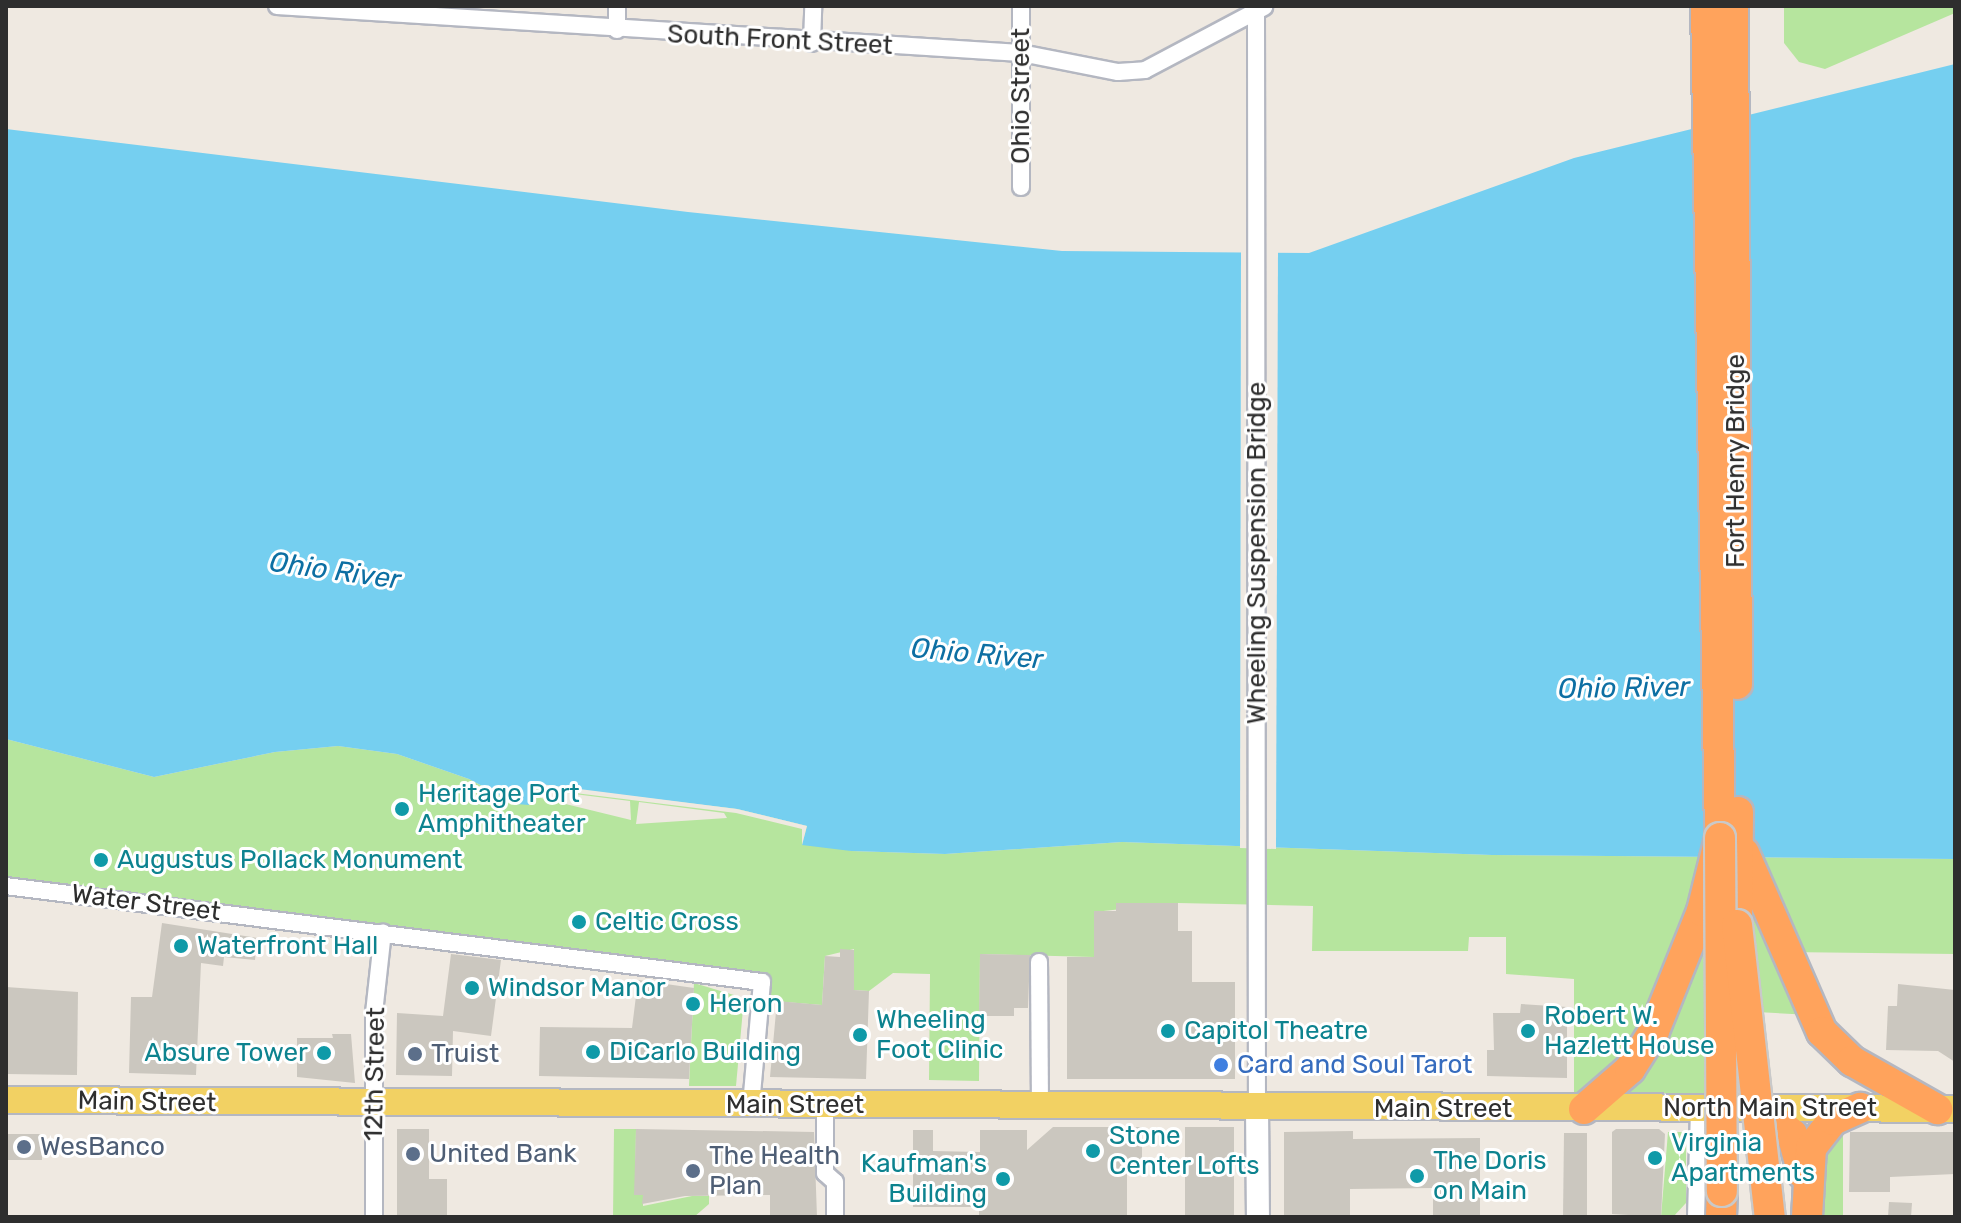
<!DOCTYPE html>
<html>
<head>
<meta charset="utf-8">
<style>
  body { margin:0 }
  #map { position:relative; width:1961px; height:1223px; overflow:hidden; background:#efe9e1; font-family:Rubik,sans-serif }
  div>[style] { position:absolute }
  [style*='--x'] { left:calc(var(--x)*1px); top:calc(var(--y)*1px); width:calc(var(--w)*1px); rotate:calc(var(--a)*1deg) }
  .green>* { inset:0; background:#b6e59e }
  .water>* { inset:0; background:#75cff0 }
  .pier>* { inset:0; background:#efe9e1 }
  .building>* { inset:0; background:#cbc7bf }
  .roads { filter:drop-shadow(2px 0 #b4b7c1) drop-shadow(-2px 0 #b4b7c1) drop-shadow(0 2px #b4b7c1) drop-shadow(0 -2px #b4b7c1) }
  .street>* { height:16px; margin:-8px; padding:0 8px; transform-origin:8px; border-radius:8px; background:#fff }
  .secondary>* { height:22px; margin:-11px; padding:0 11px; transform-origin:11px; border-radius:11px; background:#fff }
  .primary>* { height:26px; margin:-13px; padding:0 13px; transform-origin:13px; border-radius:13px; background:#f2d163 }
  .highway>* { height:30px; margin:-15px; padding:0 15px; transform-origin:15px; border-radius:15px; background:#ffa35c }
  .bridges { filter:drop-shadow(2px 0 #c9c9c9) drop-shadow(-2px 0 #c9c9c9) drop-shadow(0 2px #c9c9c9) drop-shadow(0 -2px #c9c9c9) }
  .highway-bridge>* { height:30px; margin:-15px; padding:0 15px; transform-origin:15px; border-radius:15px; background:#ffa35c }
  .dots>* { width:22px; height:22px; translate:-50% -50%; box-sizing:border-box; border:4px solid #fff; border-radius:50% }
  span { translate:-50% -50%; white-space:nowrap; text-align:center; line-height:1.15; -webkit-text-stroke:6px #fff; paint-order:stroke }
  .street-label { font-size:26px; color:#2e2e2e }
  .culture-label { font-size:26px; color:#0d838f }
  .left { translate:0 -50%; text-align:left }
  .right { translate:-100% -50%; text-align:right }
  .service-label { font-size:26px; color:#4e5e75 }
  .shop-label { font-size:26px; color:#366cbe }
  .water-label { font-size:28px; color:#0d6fa3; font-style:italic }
  .frame { position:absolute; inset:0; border:8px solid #2e2e2e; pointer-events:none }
</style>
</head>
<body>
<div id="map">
  <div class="green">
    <i style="clip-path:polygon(1784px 6px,1955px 6px,1955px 13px,1825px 69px,1799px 62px,1784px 43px)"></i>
    <i style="clip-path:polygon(6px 739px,154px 777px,275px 752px,338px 746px,397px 754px,469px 779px,516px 804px,532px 783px,737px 809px,807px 826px,851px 851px,945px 854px,1122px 842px,1492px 855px,1955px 859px,1955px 954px,1785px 952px,1811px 1015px,1720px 1010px,1720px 1108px,1574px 1109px,1574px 979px,1506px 974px,1506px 937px,1469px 937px,1468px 951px,1312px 951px,1313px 906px,1178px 903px,1094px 912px,1094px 957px,980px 954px,979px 1081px,929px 1080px,930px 974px,893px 973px,869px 991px,854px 990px,854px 949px,825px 956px,822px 1005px,773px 1001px,761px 1000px,762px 983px,6px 886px)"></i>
    <i style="clip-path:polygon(694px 983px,744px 998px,736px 1086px,689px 1086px)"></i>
    <i style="clip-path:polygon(1843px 1116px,1843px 1217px,1807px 1217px,1805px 1179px)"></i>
    <i style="clip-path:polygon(614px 1129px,636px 1129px,635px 1195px,643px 1195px,643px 1206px,692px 1196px,709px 1196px,709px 1204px,694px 1217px,613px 1217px)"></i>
    <i style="clip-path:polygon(1668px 1132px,1686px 1132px,1686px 1203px,1673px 1217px,1661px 1217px)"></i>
  </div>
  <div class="water">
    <i style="clip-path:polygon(1955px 64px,1955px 859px,1492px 855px,1122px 842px,945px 854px,851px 851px,802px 845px,807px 826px,737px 809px,532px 784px,529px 805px,516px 804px,469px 779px,397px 754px,338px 746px,275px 752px,154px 777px,6px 739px,6px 129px,688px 212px,1062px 251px,1309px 253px,1574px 158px)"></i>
  </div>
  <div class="pier">
    <i style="clip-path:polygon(1241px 249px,1278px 249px,1276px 849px,1240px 848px)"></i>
    <i style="clip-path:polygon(532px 783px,737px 809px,807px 826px,802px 845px,802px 829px,736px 813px,535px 788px,530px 799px)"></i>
    <i style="clip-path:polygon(542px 790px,630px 801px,631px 820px,541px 798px)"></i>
    <i style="clip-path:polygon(639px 802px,724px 813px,727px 818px,636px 824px)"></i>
  </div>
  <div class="building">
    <i style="clip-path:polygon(1116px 903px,1178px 903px,1178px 931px,1192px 931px,1192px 982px,1235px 982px,1235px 1079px,1067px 1079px,1067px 957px,1094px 957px,1094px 911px,1116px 911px)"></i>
    <i style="clip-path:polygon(162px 923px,257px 938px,255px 960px,224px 957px,223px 966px,201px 963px,196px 1075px,129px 1073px,131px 997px,152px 997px)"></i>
    <i style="clip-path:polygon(840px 949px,854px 950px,854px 990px,869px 991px,866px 1079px,770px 1077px,777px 1001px,822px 1005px,825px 956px,840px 957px)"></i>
    <i style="clip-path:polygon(451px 954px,501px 960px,491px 1036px,453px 1031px,452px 1076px,396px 1075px,397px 1013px,443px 1016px)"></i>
    <i style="clip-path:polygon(980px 954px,1030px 955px,1028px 1008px,1014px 1008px,1014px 1016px,979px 1016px)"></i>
    <i style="clip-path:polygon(638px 980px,694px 988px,689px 1079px,539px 1076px,540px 1027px,632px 1028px)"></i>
    <i style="clip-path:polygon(1898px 984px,1955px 990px,1955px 1062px,1938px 1051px,1886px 1050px,1888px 1006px,1897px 1006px)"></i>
    <i style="clip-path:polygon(6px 987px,78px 992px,77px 1075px,6px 1074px)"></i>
    <i style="clip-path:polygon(1521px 1004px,1567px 1007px,1567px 1078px,1487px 1076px,1487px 1050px,1494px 1050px,1493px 1013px,1520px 1013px)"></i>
    <i style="clip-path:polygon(332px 1034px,351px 1034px,355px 1083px,297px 1077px,297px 1038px,333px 1038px)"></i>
    <i style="clip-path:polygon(1053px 1127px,1142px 1127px,1142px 1167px,1127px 1167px,1127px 1217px,979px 1217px,979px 1207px,913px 1207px,913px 1130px,933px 1130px,933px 1151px,980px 1152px,980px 1130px,1027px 1130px,1027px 1150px)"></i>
    <i style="clip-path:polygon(1185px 1127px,1234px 1127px,1234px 1217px,1185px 1217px)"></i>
    <i style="clip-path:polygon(397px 1129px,429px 1129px,429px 1179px,447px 1179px,447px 1217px,397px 1217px)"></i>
    <i style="clip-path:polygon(636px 1129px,814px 1132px,817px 1217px,770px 1217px,770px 1195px,685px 1196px,642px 1204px,643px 1195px,634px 1195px)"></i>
    <i style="clip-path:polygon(1616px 1129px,1659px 1129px,1665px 1134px,1661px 1217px,1612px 1214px,1612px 1132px)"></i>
    <i style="clip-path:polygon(1353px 1131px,1353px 1139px,1480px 1138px,1480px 1217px,1433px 1217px,1433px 1188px,1350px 1189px,1350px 1216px,1284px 1217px,1284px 1132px)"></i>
    <i style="clip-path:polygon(1850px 1132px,1955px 1132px,1955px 1174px,1890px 1177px,1890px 1192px,1849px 1192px)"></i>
    <i style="clip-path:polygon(1564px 1133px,1587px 1133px,1587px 1217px,1563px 1217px)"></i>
    <i style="clip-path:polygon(6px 1134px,42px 1134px,42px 1160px,6px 1160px)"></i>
    <i style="clip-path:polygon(1889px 1202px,1912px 1203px,1911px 1217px,1888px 1217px)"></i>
  </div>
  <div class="roads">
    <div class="street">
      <i style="--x:277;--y:6;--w:745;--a:3.61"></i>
      <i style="--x:1021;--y:53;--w:99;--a:11.1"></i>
      <i style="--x:1118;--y:72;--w:27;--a:-4"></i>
      <i style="--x:1145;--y:70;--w:135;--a:-27.9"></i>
      <i style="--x:1256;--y:6;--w:1101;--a:89.95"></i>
      <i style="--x:617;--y:30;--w:24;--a:-90"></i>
      <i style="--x:812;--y:43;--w:37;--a:-88"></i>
      <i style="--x:1021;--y:187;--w:181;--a:-90"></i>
      <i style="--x:6;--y:886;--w:762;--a:7.24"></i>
      <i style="--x:762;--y:982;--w:123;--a:95.1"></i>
      <i style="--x:1039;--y:962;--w:144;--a:89.6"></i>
      <i style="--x:825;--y:1106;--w:67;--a:90"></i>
      <i style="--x:825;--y:1173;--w:13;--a:42"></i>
      <i style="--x:835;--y:1182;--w:35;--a:90"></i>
      <i style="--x:374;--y:1217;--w:204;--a:-90"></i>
      <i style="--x:374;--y:1013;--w:81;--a:-83.7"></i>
      <i style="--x:1696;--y:1217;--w:109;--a:-88.4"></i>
    </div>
    <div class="secondary">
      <i style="--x:1257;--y:1107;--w:110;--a:89.5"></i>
    </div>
    <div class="primary">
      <i style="--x:6;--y:1100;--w:1949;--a:0.26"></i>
    </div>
    <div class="highway">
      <i style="--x:1733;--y:6;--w:678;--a:89.66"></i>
      <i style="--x:1744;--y:853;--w:195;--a:66.5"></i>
      <i style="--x:1822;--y:1032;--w:42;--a:44"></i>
      <i style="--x:1852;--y:1061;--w:98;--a:29.5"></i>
      <i style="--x:1737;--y:925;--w:113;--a:-89.5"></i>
      <i style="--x:1584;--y:1109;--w:61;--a:-41"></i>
      <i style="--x:1630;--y:1069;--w:45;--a:-57.7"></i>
      <i style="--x:1654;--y:1031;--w:129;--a:-68.2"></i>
      <i style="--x:1702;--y:911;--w:75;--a:-76.1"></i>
      <i style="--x:1720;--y:838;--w:832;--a:-90.96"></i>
      <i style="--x:1761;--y:1109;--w:40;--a:39"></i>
      <i style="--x:1792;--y:1134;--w:41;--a:74.6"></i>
      <i style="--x:1721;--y:1217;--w:26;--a:-88"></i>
      <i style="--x:1807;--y:1217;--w:69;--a:-86.7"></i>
      <i style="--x:1811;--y:1148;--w:36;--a:-52"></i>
      <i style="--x:1833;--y:1120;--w:30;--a:-24"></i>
    </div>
  </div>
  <div class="bridges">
    <div class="highway-bridge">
      <i style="--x:1720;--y:838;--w:353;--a:89.7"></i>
      <i style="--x:1737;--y:925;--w:294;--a:83.6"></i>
    </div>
  </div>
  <div class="dots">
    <i style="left:402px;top:809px;background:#0f9aa8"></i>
    <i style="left:101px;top:860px;background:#0f9aa8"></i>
    <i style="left:579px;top:922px;background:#0f9aa8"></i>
    <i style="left:181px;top:946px;background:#0f9aa8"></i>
    <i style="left:472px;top:988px;background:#0f9aa8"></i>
    <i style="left:693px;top:1004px;background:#0f9aa8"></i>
    <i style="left:1168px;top:1031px;background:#0f9aa8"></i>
    <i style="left:1528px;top:1031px;background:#0f9aa8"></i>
    <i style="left:860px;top:1035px;background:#0f9aa8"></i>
    <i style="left:593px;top:1052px;background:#0f9aa8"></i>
    <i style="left:324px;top:1053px;background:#0f9aa8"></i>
    <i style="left:415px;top:1054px;background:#5c6f8a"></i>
    <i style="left:1221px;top:1065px;background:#3f7fe0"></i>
    <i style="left:24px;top:1147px;background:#5c6f8a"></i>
    <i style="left:1093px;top:1151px;background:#0f9aa8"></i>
    <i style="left:413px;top:1154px;background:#5c6f8a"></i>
    <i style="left:1655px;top:1158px;background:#0f9aa8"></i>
    <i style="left:693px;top:1171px;background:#5c6f8a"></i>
    <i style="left:1417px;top:1176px;background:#0f9aa8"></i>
    <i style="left:1003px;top:1179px;background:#0f9aa8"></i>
  </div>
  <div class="street-label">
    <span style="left:780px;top:40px;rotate:3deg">South Front Street</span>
    <span style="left:1021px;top:96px;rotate:-90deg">Ohio Street</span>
    <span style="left:1736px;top:461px;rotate:-90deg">Fort Henry Bridge</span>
    <span style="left:1257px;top:553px;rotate:-90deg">Wheeling Suspension Bridge</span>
    <span style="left:146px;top:903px;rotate:7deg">Water Street</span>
    <span style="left:375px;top:1074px;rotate:-89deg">12th Street</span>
    <span style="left:147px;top:1102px;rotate:1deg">Main Street</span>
    <span style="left:795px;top:1105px">Main Street</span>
    <span style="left:1770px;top:1108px">North Main Street</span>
    <span style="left:1443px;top:1109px">Main Street</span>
  </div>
  <div class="culture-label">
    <span class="left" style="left:418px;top:809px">Heritage Port<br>Amphitheater</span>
    <span class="left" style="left:117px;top:860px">Augustus Pollack Monument</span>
    <span class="left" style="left:595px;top:922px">Celtic Cross</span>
    <span class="left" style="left:197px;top:946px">Waterfront Hall</span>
    <span class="left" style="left:488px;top:988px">Windsor Manor</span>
    <span class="left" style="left:709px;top:1004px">Heron</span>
    <span class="left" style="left:1544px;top:1031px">Robert W.<br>Hazlett House</span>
    <span class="left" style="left:876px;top:1035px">Wheeling<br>Foot Clinic</span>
    <span class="left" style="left:1184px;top:1031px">Capitol Theatre</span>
    <span class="left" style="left:609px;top:1052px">DiCarlo Building</span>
    <span class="right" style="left:308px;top:1053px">Absure Tower</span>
    <span class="left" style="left:1109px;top:1151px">Stone<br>Center Lofts</span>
    <span class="left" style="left:1671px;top:1158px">Virginia<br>Apartments</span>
    <span class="left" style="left:1433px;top:1176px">The Doris<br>on Main</span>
    <span class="right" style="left:987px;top:1179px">Kaufman's<br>Building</span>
  </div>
  <div class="service-label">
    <span class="left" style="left:431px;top:1054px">Truist</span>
    <span class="left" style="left:40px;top:1147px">WesBanco</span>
    <span class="left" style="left:429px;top:1154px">United Bank</span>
    <span class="left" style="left:709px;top:1171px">The Health<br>Plan</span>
  </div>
  <div class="shop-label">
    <span class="left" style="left:1237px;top:1065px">Card and Soul Tarot</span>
  </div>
  <div class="water-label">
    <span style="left:335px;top:571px;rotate:8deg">Ohio River</span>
    <span style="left:977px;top:654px;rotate:5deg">Ohio River</span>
    <span style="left:1624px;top:688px;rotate:-1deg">Ohio River</span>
  </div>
  <div class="frame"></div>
</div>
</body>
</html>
